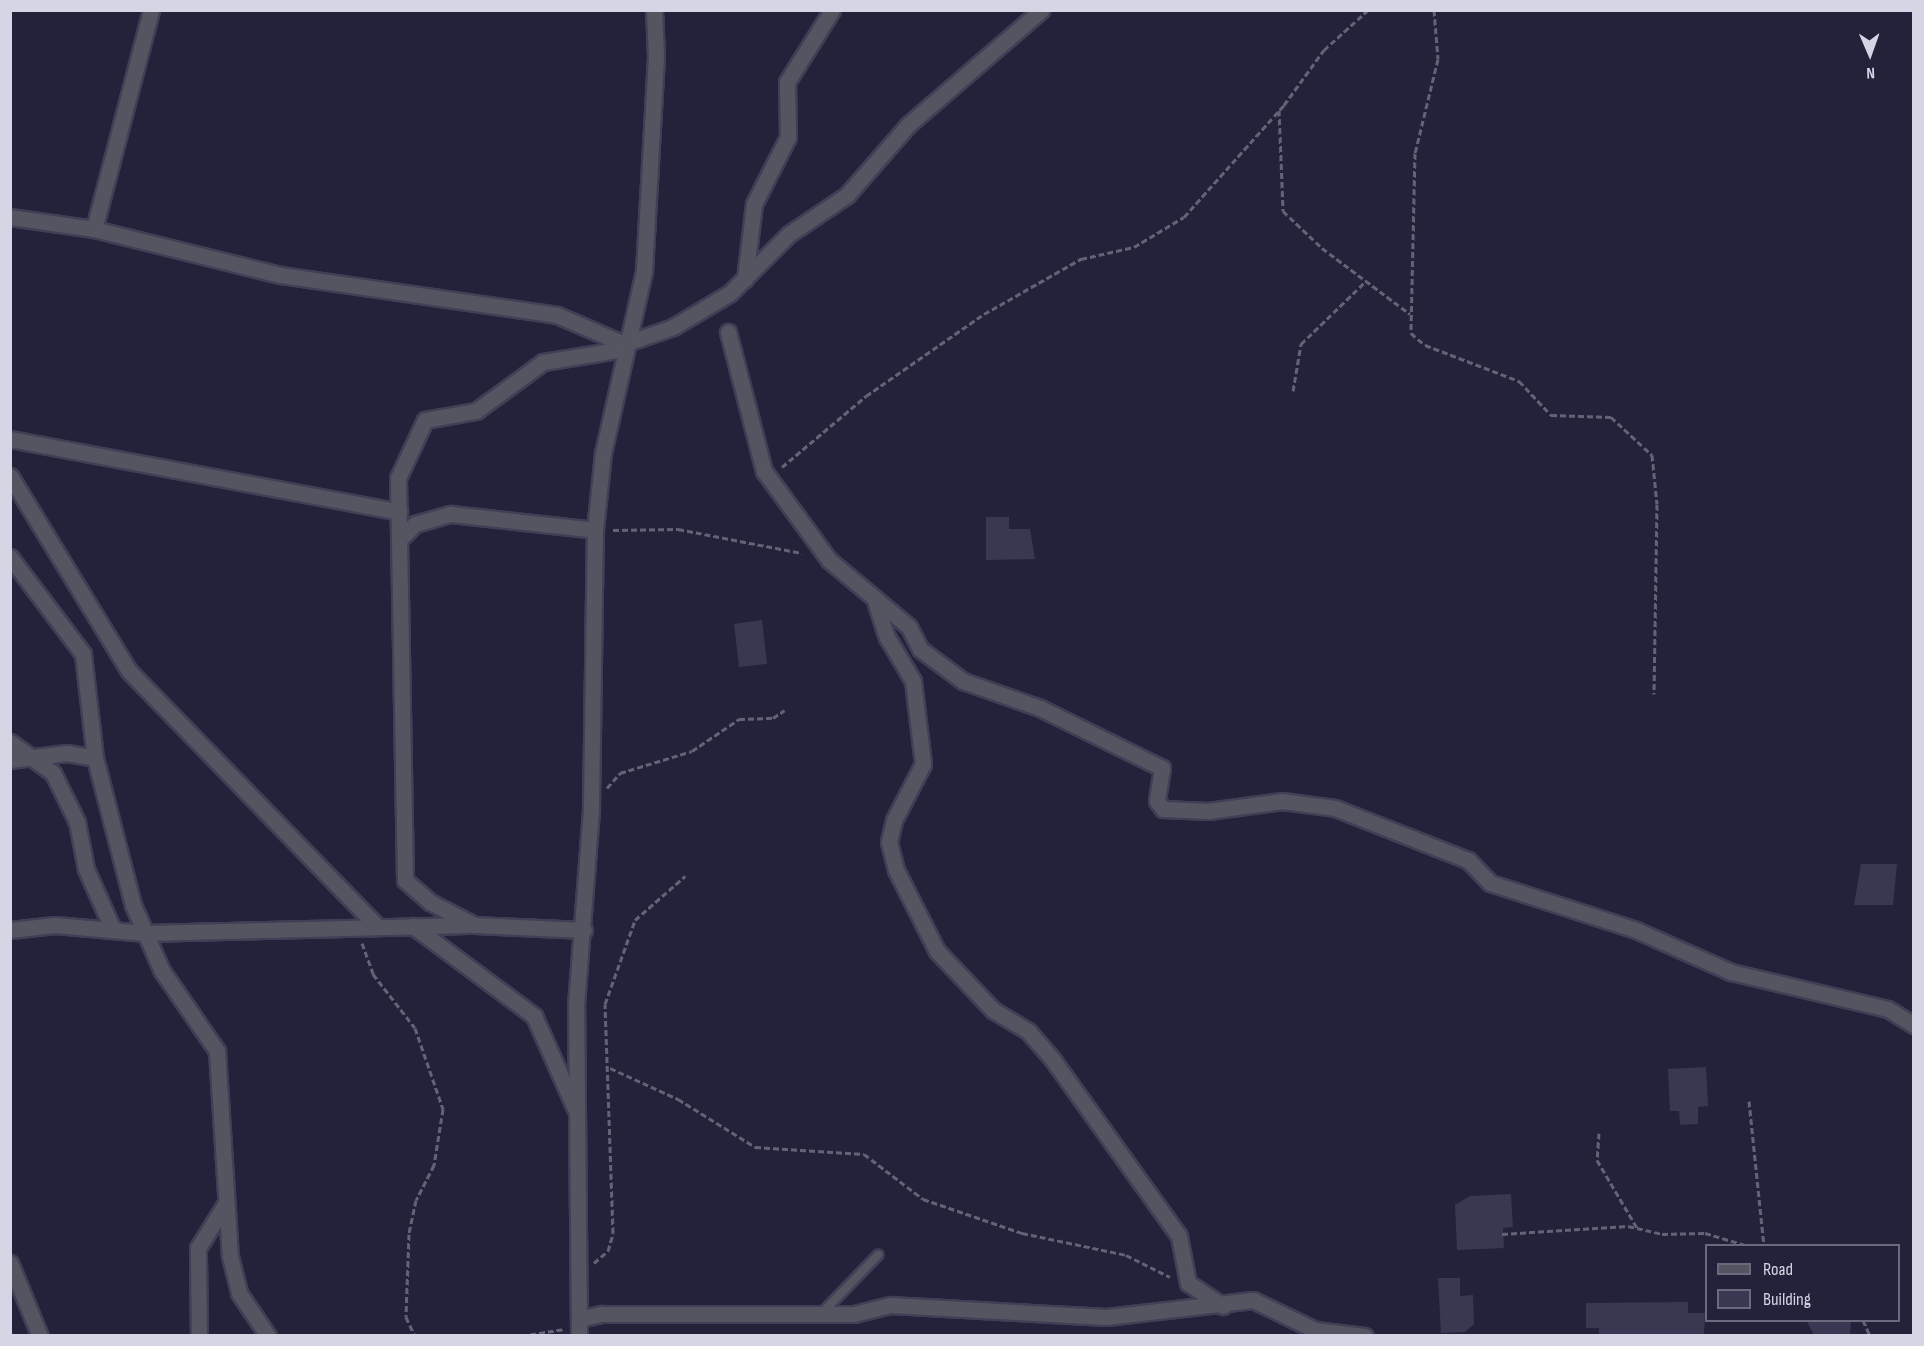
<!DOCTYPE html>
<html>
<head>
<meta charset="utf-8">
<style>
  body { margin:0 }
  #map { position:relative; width:1924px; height:1346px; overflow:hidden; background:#23223a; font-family:"Sofia Sans Condensed",sans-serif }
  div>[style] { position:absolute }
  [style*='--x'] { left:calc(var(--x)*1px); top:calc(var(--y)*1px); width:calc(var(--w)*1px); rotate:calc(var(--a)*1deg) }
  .building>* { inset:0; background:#393853 }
  .path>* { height:3px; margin-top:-1.5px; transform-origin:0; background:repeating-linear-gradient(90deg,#636378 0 6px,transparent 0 9px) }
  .roads { filter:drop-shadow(2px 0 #3f3f56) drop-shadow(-2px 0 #3f3f56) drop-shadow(0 2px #3f3f56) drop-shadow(0 -2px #3f3f56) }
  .service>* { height:8px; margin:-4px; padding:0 4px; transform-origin:4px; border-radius:4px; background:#555562 }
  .minor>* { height:15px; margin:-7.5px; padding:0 7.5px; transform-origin:7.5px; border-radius:7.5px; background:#555562 }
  span { translate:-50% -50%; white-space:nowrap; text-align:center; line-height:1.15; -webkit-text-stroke:4.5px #23223a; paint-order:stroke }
  .frame { position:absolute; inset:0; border:12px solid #d5d5e6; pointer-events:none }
  .legend { position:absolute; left:1705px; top:1244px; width:195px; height:78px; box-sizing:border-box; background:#23223a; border:2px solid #6a6a7f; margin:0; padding:8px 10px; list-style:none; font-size:18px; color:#d5d5e6 }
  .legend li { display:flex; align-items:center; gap:12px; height:30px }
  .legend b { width:30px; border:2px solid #6a6a7f }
  .north { position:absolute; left:1840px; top:24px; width:60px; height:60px; -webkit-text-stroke:4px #23223a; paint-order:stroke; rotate:178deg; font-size:16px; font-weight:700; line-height:24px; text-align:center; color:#d5d5e6 }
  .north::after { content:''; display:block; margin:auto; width:21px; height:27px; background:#d5d5e6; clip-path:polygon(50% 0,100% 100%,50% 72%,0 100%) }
</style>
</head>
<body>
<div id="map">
  <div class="building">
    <i style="clip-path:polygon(986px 517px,1009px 517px,1009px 529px,1030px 529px,1035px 559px,986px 560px)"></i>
    <i style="clip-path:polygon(762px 620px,767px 664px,739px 667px,734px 624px)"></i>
    <i style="clip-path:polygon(1861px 864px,1897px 864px,1893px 905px,1854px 905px)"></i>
    <i style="clip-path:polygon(1706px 1067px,1708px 1106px,1698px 1107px,1698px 1124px,1680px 1125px,1679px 1111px,1670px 1111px,1668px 1069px)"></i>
    <i style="clip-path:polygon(1511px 1194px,1513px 1227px,1503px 1228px,1504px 1248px,1457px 1250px,1455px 1205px,1470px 1196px)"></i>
    <i style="clip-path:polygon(1438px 1278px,1460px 1278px,1460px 1296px,1473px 1295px,1474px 1324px,1465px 1332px,1441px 1333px)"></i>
    <i style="clip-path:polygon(1688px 1302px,1688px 1313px,1705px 1313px,1704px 1335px,1599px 1335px,1599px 1328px,1586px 1328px,1586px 1303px)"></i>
    <i style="clip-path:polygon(1806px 1320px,1851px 1320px,1850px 1335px,1814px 1335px)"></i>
  </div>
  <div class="path">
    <i style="--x:1434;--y:10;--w:49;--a:85.3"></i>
    <i style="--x:1438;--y:59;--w:97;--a:103.7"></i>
    <i style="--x:1415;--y:153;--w:180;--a:91.3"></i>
    <i style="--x:1411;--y:333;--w:18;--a:41"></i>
    <i style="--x:1425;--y:345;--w:101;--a:21"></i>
    <i style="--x:1519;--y:381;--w:47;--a:46.7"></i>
    <i style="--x:1551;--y:415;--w:60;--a:1.9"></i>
    <i style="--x:1611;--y:417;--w:56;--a:42.8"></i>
    <i style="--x:1652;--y:455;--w:49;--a:84.2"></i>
    <i style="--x:1657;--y:504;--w:190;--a:90.9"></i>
    <i style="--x:1279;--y:110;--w:101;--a:87.7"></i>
    <i style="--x:1283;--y:211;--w:54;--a:43.5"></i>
    <i style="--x:1322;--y:248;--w:110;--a:36.9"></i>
    <i style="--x:1293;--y:391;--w:48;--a:-80.3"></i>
    <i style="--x:1301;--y:344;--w:91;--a:-44.1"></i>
    <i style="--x:782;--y:467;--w:110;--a:-40.2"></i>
    <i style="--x:866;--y:396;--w:144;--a:-34.8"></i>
    <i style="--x:984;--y:314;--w:112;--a:-29.6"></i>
    <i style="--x:1081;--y:259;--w:54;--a:-12.8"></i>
    <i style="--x:1134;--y:247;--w:58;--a:-31"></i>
    <i style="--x:1184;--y:217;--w:150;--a:-48.2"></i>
    <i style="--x:1284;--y:105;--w:68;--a:-54"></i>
    <i style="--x:1324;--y:50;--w:59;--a:-42.3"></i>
    <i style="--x:613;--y:530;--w:65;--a:-0.9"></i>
    <i style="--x:678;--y:529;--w:126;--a:11"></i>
    <i style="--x:607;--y:788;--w:20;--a:-49"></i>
    <i style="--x:620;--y:773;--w:75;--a:-17"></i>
    <i style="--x:692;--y:751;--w:57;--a:-34.2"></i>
    <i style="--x:739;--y:719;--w:34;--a:-2"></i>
    <i style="--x:773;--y:718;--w:14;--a:-34"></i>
    <i style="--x:362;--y:943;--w:33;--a:70"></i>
    <i style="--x:373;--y:974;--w:68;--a:52.1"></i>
    <i style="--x:415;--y:1028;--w:86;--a:70.9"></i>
    <i style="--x:443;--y:1109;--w:57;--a:99.1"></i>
    <i style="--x:434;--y:1165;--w:39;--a:117"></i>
    <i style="--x:416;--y:1200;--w:35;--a:102"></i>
    <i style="--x:409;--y:1234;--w:83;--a:92.1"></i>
    <i style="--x:406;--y:1317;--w:21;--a:65"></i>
    <i style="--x:610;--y:1068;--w:75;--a:24.5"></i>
    <i style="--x:678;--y:1099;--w:91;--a:31.9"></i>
    <i style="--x:755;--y:1147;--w:109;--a:3.7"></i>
    <i style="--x:864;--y:1154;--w:74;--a:37.3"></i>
    <i style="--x:923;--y:1199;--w:105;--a:19"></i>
    <i style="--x:1022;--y:1233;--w:106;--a:11.9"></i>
    <i style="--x:1126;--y:1255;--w:49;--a:26.6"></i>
    <i style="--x:1749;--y:1101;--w:146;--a:84.1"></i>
    <i style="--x:1599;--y:1133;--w:27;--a:94"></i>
    <i style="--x:1597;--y:1160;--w:79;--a:59.5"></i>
    <i style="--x:1502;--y:1234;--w:126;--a:-3.6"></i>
    <i style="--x:1628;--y:1226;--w:35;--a:13"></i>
    <i style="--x:1662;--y:1234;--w:43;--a:-1.3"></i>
    <i style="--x:1705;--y:1233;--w:46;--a:16.5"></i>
    <i style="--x:594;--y:1263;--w:18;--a:-41"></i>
    <i style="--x:608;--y:1251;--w:19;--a:-74"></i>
    <i style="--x:613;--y:1233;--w:229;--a:-92"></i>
    <i style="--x:605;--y:1004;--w:89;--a:-70.3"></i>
    <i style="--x:635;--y:920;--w:67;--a:-41.3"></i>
    <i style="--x:1863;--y:1320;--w:17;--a:66"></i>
    <i style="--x:521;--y:1336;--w:44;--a:-9.2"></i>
  </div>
  <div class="roads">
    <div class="service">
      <i style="--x:822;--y:1313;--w:81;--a:-46"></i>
    </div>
    <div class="minor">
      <i style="--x:10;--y:217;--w:85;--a:8.1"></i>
      <i style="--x:94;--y:229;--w:192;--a:13.9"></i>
      <i style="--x:280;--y:275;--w:280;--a:8.2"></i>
      <i style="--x:557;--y:315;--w:73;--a:23.4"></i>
      <i style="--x:624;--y:344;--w:52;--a:-19.1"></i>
      <i style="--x:673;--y:327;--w:66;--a:-30.8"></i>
      <i style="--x:730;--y:293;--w:83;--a:-45"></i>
      <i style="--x:789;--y:234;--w:70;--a:-33.9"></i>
      <i style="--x:847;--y:195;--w:93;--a:-48.9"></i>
      <i style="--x:908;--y:125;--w:176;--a:-40.8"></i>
      <i style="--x:94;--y:229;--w:226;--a:-75.4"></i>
      <i style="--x:745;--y:279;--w:76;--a:-83.2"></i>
      <i style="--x:754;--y:204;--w:75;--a:-63.1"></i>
      <i style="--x:788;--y:137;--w:55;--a:-91"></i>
      <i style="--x:787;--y:82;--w:85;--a:-58"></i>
      <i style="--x:728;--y:332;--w:144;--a:75.5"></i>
      <i style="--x:764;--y:471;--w:110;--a:53.9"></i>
      <i style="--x:829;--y:560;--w:104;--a:39.9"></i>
      <i style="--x:909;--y:627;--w:25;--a:63"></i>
      <i style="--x:920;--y:649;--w:54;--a:36.7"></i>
      <i style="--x:963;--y:681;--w:82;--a:19.3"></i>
      <i style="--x:1040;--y:708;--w:136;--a:26.2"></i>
      <i style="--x:1162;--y:768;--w:33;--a:99"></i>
      <i style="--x:1157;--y:801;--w:10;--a:53"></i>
      <i style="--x:1163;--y:809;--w:45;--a:2.5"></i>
      <i style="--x:1208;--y:811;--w:75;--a:-7.7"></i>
      <i style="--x:1282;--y:801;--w:53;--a:7.5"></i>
      <i style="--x:1335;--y:808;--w:143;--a:21.4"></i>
      <i style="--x:1468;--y:860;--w:32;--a:46"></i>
      <i style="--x:1490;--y:883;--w:153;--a:17.8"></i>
      <i style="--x:1636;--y:930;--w:104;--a:23.9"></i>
      <i style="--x:1731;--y:972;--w:161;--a:13.3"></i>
      <i style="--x:1888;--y:1009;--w:31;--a:32"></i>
      <i style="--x:10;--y:439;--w:396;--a:10.6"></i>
      <i style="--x:10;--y:476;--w:228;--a:58.6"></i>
      <i style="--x:129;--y:671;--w:357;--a:45.8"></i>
      <i style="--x:399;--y:540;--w:23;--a:-45"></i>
      <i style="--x:415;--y:524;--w:37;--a:-16"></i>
      <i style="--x:451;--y:514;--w:145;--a:6.3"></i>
      <i style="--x:10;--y:557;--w:121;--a:53"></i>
      <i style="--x:83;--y:654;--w:105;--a:83.4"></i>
      <i style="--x:95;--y:758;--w:152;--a:75.5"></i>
      <i style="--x:133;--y:905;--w:72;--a:66.3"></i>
      <i style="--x:162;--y:971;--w:97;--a:55.5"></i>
      <i style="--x:217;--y:1051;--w:205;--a:86.4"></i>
      <i style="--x:230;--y:1256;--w:38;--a:76"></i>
      <i style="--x:239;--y:1293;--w:52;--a:56"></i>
      <i style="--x:876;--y:604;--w:35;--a:72"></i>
      <i style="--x:887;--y:637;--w:51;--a:59.4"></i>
      <i style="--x:913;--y:681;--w:84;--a:83.1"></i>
      <i style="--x:923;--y:764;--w:63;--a:117.4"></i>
      <i style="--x:894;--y:820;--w:23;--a:103"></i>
      <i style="--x:889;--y:842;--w:29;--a:76"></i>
      <i style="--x:896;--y:870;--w:91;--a:63.2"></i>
      <i style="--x:937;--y:951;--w:81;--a:46.5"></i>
      <i style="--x:993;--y:1010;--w:41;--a:31"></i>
      <i style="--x:1028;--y:1031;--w:38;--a:49"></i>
      <i style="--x:1053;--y:1060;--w:216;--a:54.4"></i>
      <i style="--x:1179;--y:1236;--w:48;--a:79.2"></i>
      <i style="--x:1188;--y:1283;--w:42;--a:33.3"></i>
      <i style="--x:10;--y:742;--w:53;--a:35.8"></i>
      <i style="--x:53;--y:773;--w:55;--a:63.9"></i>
      <i style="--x:77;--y:822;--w:48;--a:79.2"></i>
      <i style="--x:86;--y:869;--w:67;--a:66.1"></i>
      <i style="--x:10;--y:760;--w:57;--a:-7"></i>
      <i style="--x:67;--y:753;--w:28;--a:10"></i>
      <i style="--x:413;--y:926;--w:151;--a:36.6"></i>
      <i style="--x:534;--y:1016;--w:101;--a:66"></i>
      <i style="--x:10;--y:930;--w:45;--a:-6.3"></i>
      <i style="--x:55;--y:925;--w:90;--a:5.1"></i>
      <i style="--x:145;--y:933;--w:323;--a:-1.4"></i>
      <i style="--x:584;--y:930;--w:110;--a:-177.4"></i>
      <i style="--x:474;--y:925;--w:50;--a:-152.4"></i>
      <i style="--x:430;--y:902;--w:33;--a:-139"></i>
      <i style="--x:405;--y:880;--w:402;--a:-91"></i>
      <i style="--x:398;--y:478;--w:64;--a:-65"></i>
      <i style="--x:425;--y:420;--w:52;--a:-10"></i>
      <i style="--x:476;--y:411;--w:83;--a:-36.2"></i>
      <i style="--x:543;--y:362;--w:81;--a:-9.2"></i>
      <i style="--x:10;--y:1263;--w:79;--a:67.7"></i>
      <i style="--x:579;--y:1319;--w:23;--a:-13"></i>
      <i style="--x:601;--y:1314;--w:253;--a:0"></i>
      <i style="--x:854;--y:1314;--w:38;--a:-14"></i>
      <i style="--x:891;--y:1305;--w:215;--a:3.2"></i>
      <i style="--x:1106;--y:1317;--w:148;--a:-6.6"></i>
      <i style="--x:1253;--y:1300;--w:69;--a:25.8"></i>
      <i style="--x:1315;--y:1330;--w:50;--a:6.8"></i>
      <i style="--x:199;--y:1336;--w:88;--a:-90.7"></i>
      <i style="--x:198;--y:1248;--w:53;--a:-58.1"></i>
      <i style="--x:579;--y:1336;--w:331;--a:-90.5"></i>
      <i style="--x:576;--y:1005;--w:198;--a:-85.6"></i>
      <i style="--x:591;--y:808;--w:278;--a:-89.2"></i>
      <i style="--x:595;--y:530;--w:77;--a:-84.1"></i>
      <i style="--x:603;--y:453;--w:187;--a:-77.3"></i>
      <i style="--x:644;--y:271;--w:214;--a:-86.8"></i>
      <i style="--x:656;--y:57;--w:47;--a:-92.4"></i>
    </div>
  </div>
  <div class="frame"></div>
  <ul class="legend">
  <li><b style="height:8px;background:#555562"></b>Road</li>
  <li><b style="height:16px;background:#393853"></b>Building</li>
  </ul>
  <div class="north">N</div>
</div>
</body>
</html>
